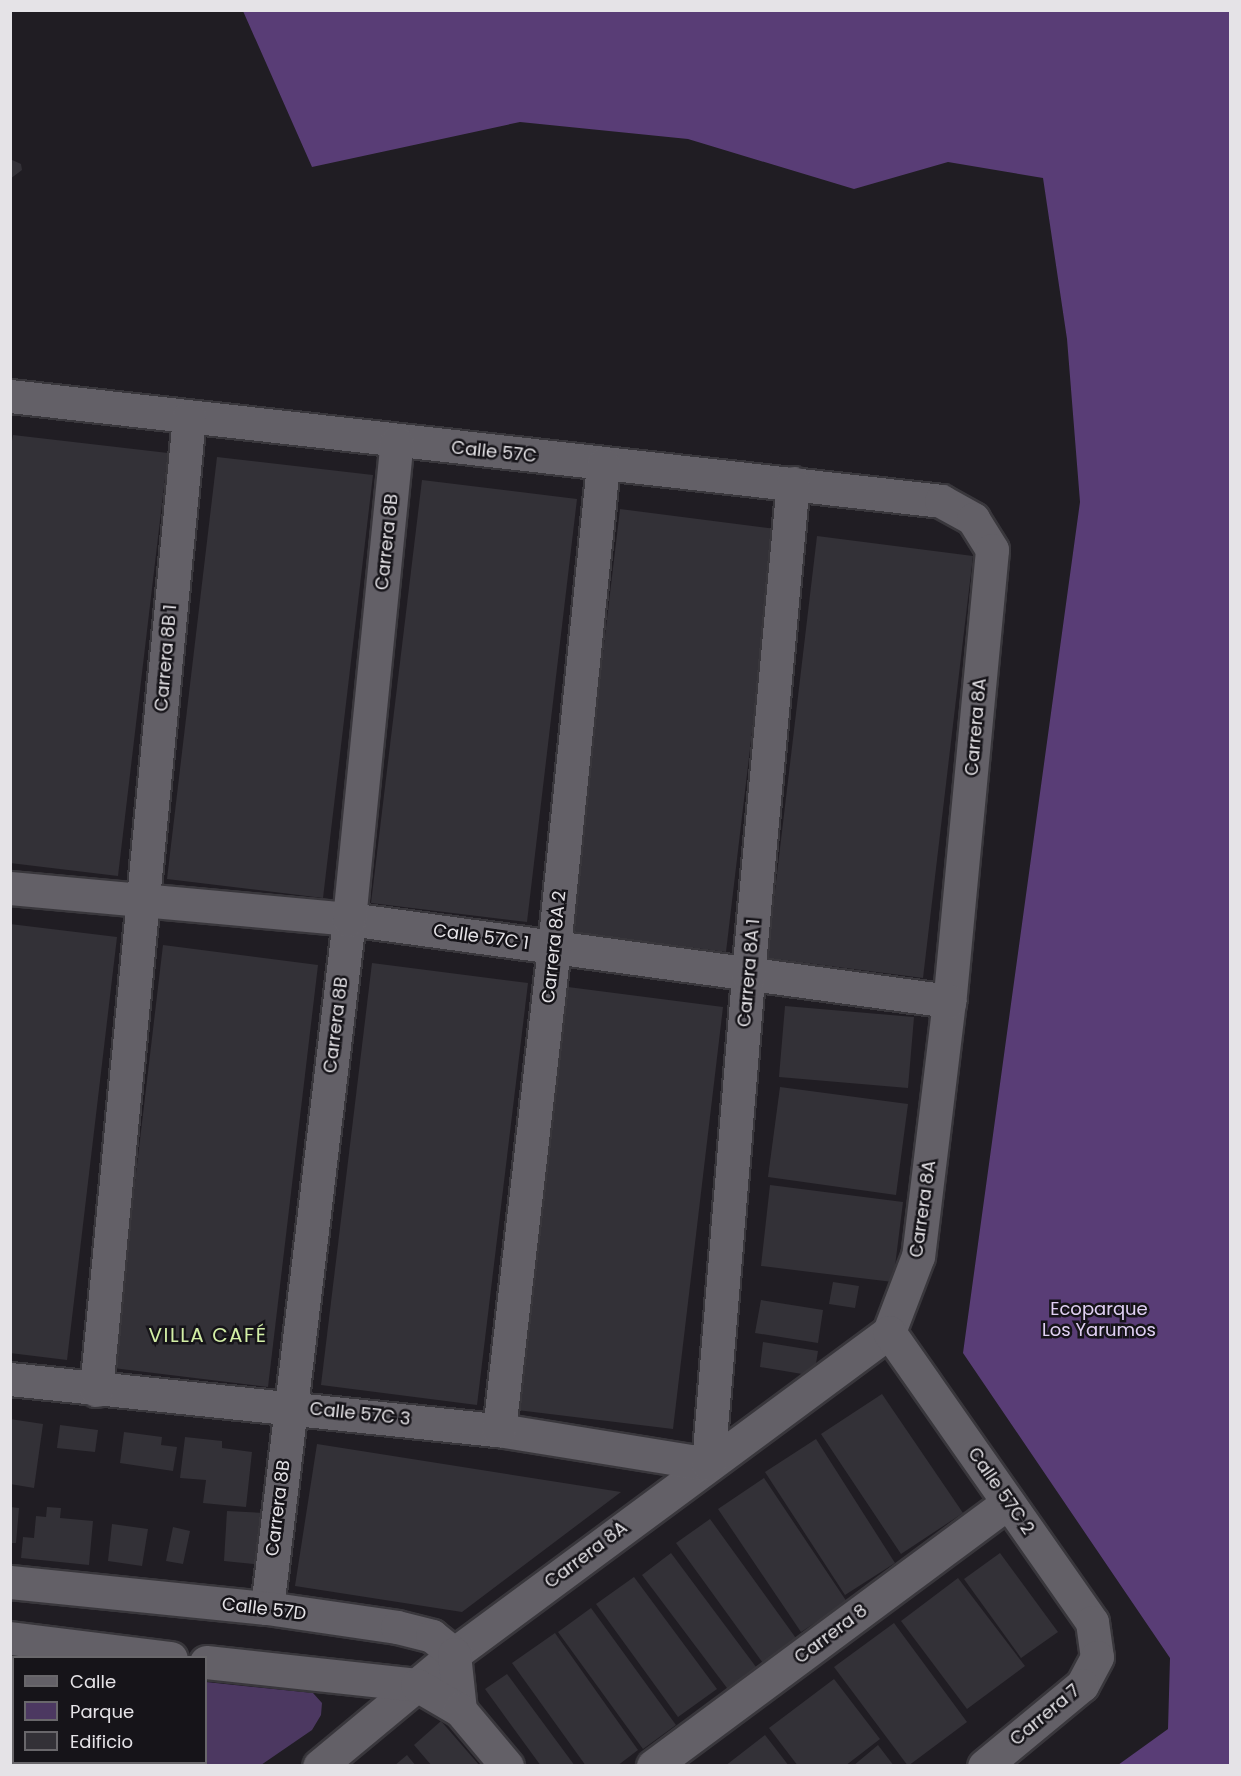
<!DOCTYPE html>
<html>
<head>
<meta charset="utf-8">
<style>
  body { margin:0 }
  #map { position:relative; width:1241px; height:1776px; overflow:hidden; background:#201d23; font-family:Poppins,sans-serif }
  div>[style] { position:absolute }
  [style*='--x'] { left:calc(var(--x)*1px); top:calc(var(--y)*1px); width:calc(var(--w)*1px); rotate:calc(var(--a)*1deg) }
  .green>* { inset:0; background:#4c3861 }
  .forest>* { inset:0; background:#593d76 }
  .building>* { inset:0; background:#333137 }
  .roads { filter:drop-shadow(2px 0 #39373c) drop-shadow(-2px 0 #39373c) drop-shadow(0 2px #39373c) drop-shadow(0 -2px #39373c) }
  .minor>* { height:33px; margin:-16.5px; padding:0 16.5px; transform-origin:16.5px; border-radius:16.5px; background:#636067 }
  .tertiary>* { height:33px; margin:-16.5px; padding:0 16.5px; transform-origin:16.5px; border-radius:16.5px; background:#636067 }
  span { translate:-50% -50%; white-space:nowrap; text-align:center; line-height:1.15; -webkit-text-stroke:5px #161419; paint-order:stroke }
  .street-label { font-size:18px; color:#e5e3e7 }
  .park-label { font-size:18px; color:#e0d0f3 }
  .neighbourhood-label { font-size:20px; color:#d3efa6; letter-spacing:1.5px }
  .frame { position:absolute; inset:0; border:12px solid #e5e3e7; pointer-events:none }
  .legend { position:absolute; left:12px; top:1656px; width:195px; height:108px; box-sizing:border-box; background:#161419; border:2px solid #69676b; margin:0; padding:8px 10px; list-style:none; font-size:18px; color:#e5e3e7 }
  .legend li { display:flex; align-items:center; gap:12px; height:30px }
  .legend b { width:30px; border:2px solid #69676b }
</style>
</head>
<body>
<div id="map">
  <div class="green">
    <i style="clip-path:polygon(11px 1662px,14px 1663px,14px 1762px,206px 1762px,206px 1682px,313px 1693px,322px 1703px,321px 1715px,312px 1730px,261px 1765px,11px 1765px)"></i>
  </div>
  <div class="forest">
    <i style="clip-path:polygon(243px 11px,1230px 11px,1230px 1765px,1118px 1765px,1168px 1729px,1170px 1658px,963px 1353px,1080px 502px,1067px 339px,1043px 178px,948px 162px,854px 189px,688px 139px,520px 122px,312px 167px)"></i>
  </div>
  <div class="building">
    <i style="clip-path:polygon(10px 159px,21px 164px,22px 170px,10px 179px)"></i>
    <i style="clip-path:polygon(13px 435px,168px 453px,118px 876px,10px 863px,10px 453px)"></i>
    <i style="clip-path:polygon(217px 457px,373px 475px,323px 898px,167px 879px)"></i>
    <i style="clip-path:polygon(422px 480px,577px 499px,527px 922px,371px 903px)"></i>
    <i style="clip-path:polygon(620px 509px,776px 529px,726px 952px,570px 932px)"></i>
    <i style="clip-path:polygon(817px 536px,973px 556px,923px 978px,767px 958px)"></i>
    <i style="clip-path:polygon(10px 924px,117px 937px,67px 1360px,10px 1353px)"></i>
    <i style="clip-path:polygon(163px 945px,318px 965px,268px 1387px,113px 1368px)"></i>
    <i style="clip-path:polygon(372px 963px,528px 983px,477px 1405px,321px 1385px)"></i>
    <i style="clip-path:polygon(568px 987px,723px 1007px,673px 1429px,517px 1410px)"></i>
    <i style="clip-path:polygon(785px 1006px,914px 1017px,908px 1088px,779px 1077px)"></i>
    <i style="clip-path:polygon(780px 1087px,908px 1104px,896px 1195px,768px 1177px)"></i>
    <i style="clip-path:polygon(770px 1185px,903px 1202px,893px 1282px,761px 1266px)"></i>
    <i style="clip-path:polygon(833px 1282px,859px 1286px,855px 1308px,829px 1304px)"></i>
    <i style="clip-path:polygon(761px 1300px,823px 1310px,818px 1343px,755px 1333px)"></i>
    <i style="clip-path:polygon(763px 1342px,818px 1351px,814px 1376px,760px 1367px)"></i>
    <i style="clip-path:polygon(882px 1394px,963px 1513px,901px 1554px,821px 1434px)"></i>
    <i style="clip-path:polygon(10px 1419px,43px 1424px,34px 1488px,10px 1484px)"></i>
    <i style="clip-path:polygon(60px 1425px,98px 1430px,95px 1452px,57px 1448px)"></i>
    <i style="clip-path:polygon(124px 1432px,162px 1437px,161px 1445px,177px 1447px,173px 1471px,120px 1463px)"></i>
    <i style="clip-path:polygon(185px 1437px,222px 1441px,222px 1448px,252px 1452px,246px 1507px,203px 1503px,206px 1480px,180px 1478px)"></i>
    <i style="clip-path:polygon(816px 1439px,895px 1563px,845px 1595px,765px 1472px)"></i>
    <i style="clip-path:polygon(317px 1444px,621px 1492px,462px 1612px,295px 1586px)"></i>
    <i style="clip-path:polygon(764px 1478px,847px 1602px,801px 1632px,718px 1509px)"></i>
    <i style="clip-path:polygon(10px 1507px,19px 1508px,16px 1543px,10px 1543px)"></i>
    <i style="clip-path:polygon(47px 1507px,61px 1508px,60px 1518px,93px 1521px,89px 1565px,21px 1558px,23px 1537px,34px 1538px,36px 1516px,46px 1517px)"></i>
    <i style="clip-path:polygon(227px 1511px,265px 1513px,262px 1565px,224px 1561px)"></i>
    <i style="clip-path:polygon(710px 1519px,798px 1641px,765px 1666px,676px 1543px)"></i>
    <i style="clip-path:polygon(112px 1524px,148px 1529px,142px 1566px,108px 1561px)"></i>
    <i style="clip-path:polygon(173px 1527px,190px 1531px,183px 1564px,166px 1561px)"></i>
    <i style="clip-path:polygon(671px 1553px,759px 1671px,730px 1692px,642px 1575px)"></i>
    <i style="clip-path:polygon(1000px 1553px,1058px 1632px,1021px 1658px,964px 1579px)"></i>
    <i style="clip-path:polygon(634px 1577px,717px 1689px,678px 1717px,596px 1604px)"></i>
    <i style="clip-path:polygon(958px 1578px,1025px 1666px,967px 1709px,901px 1621px)"></i>
    <i style="clip-path:polygon(591px 1608px,676px 1725px,643px 1749px,558px 1632px)"></i>
    <i style="clip-path:polygon(894px 1623px,967px 1722px,908px 1766px,834px 1667px)"></i>
    <i style="clip-path:polygon(555px 1633px,638px 1750px,617px 1766px,586px 1766px,512px 1663px)"></i>
    <i style="clip-path:polygon(507px 1674px,575px 1766px,541px 1766px,485px 1689px)"></i>
    <i style="clip-path:polygon(834px 1679px,880px 1739px,845px 1766px,798px 1766px,769px 1728px)"></i>
    <i style="clip-path:polygon(441px 1721px,480px 1766px,432px 1766px,414px 1745px)"></i>
    <i style="clip-path:polygon(765px 1735px,789px 1766px,725px 1766px)"></i>
    <i style="clip-path:polygon(878px 1745px,894px 1766px,853px 1766px)"></i>
    <i style="clip-path:polygon(407px 1755px,416px 1766px,394px 1766px)"></i>
  </div>
  <div class="roads">
    <div class="minor">
      <i style="--x:10;--y:396;--w:937;--a:6.43"></i>
      <i style="--x:941;--y:501;--w:37;--a:29"></i>
      <i style="--x:973;--y:519;--w:36;--a:58"></i>
      <i style="--x:992;--y:550;--w:453;--a:95.4"></i>
      <i style="--x:949;--y:1001;--w:257;--a:96.9"></i>
      <i style="--x:918;--y:1256;--w:81;--a:110.9"></i>
      <i style="--x:889;--y:1332;--w:541;--a:143.49"></i>
      <i style="--x:454;--y:1654;--w:175;--a:140.3"></i>
      <i style="--x:10;--y:888;--w:340;--a:5.2"></i>
      <i style="--x:349;--y:919;--w:606;--a:7.78"></i>
      <i style="--x:889;--y:1332;--w:354;--a:55"></i>
      <i style="--x:1092;--y:1622;--w:35;--a:82"></i>
      <i style="--x:1097;--y:1657;--w:32;--a:118"></i>
      <i style="--x:1082;--y:1685;--w:127;--a:140.4"></i>
      <i style="--x:10;--y:1379;--w:492;--a:6"></i>
      <i style="--x:499;--y:1430;--w:212;--a:9.2"></i>
      <i style="--x:708;--y:1464;--w:491;--a:-85.3"></i>
      <i style="--x:748;--y:975;--w:494;--a:-84.8"></i>
      <i style="--x:96;--y:1390;--w:977;--a:-84.54"></i>
      <i style="--x:499;--y:1430;--w:486;--a:-83.5"></i>
      <i style="--x:554;--y:947;--w:485;--a:-84.2"></i>
      <i style="--x:267;--y:1608;--w:694;--a:-83.21"></i>
      <i style="--x:349;--y:919;--w:479;--a:-84.3"></i>
      <i style="--x:653;--y:1766;--w:442;--a:-36.6"></i>
    </div>
    <div class="tertiary">
      <i style="--x:10;--y:1582;--w:258;--a:5.8"></i>
      <i style="--x:267;--y:1608;--w:131;--a:8.3"></i>
      <i style="--x:397;--y:1627;--w:36;--a:14"></i>
      <i style="--x:432;--y:1636;--w:28;--a:39"></i>
      <i style="--x:454;--y:1654;--w:56;--a:83.9"></i>
      <i style="--x:10;--y:1638;--w:162;--a:7.1"></i>
      <i style="--x:206;--y:1662;--w:212;--a:6.2"></i>
      <i style="--x:417;--y:1685;--w:50;--a:30.2"></i>
      <i style="--x:460;--y:1710;--w:73;--a:50"></i>
    </div>
  </div>
  <div class="street-label">
    <span style="left:494px;top:452px;rotate:6deg">Calle 57C</span>
    <span style="left:387px;top:542px;rotate:-84deg">Carrera 8B</span>
    <span style="left:166px;top:658px;rotate:-85deg">Carrera 8B 1</span>
    <span style="left:976px;top:727px;rotate:-85deg">Carrera 8A</span>
    <span style="left:481px;top:937px;rotate:8deg">Calle 57C 1</span>
    <span style="left:554px;top:947px;rotate:-84deg">Carrera 8A 2</span>
    <span style="left:749px;top:973px;rotate:-85deg">Carrera 8A 1</span>
    <span style="left:336px;top:1025px;rotate:-83deg">Carrera 8B</span>
    <span style="left:923px;top:1209px;rotate:-82deg">Carrera 8A</span>
    <span style="left:360px;top:1414px;rotate:6deg">Calle 57C 3</span>
    <span style="left:1001px;top:1491px;rotate:55deg">Calle 57C 2</span>
    <span style="left:278px;top:1508px;rotate:-83deg">Carrera 8B</span>
    <span style="left:586px;top:1555px;rotate:-37deg">Carrera 8A</span>
    <span style="left:264px;top:1609px;rotate:7deg">Calle 57D</span>
    <span style="left:831px;top:1634px;rotate:-37deg">Carrera 8</span>
    <span style="left:1045px;top:1715px;rotate:-40deg">Carrera 7</span>
  </div>
  <div class="park-label">
    <span style="left:1099px;top:1320px">Ecoparque<br>Los Yarumos</span>
  </div>
  <div class="neighbourhood-label">
    <span style="left:208px;top:1335px">VILLA CAFÉ</span>
  </div>
  <div class="frame"></div>
  <ul class="legend">
  <li><b style="height:8px;background:#636067"></b>Calle</li>
  <li><b style="height:16px;background:#4c3861"></b>Parque</li>
  <li><b style="height:16px;background:#333137"></b>Edificio</li>
  </ul>
</div>
</body>
</html>
